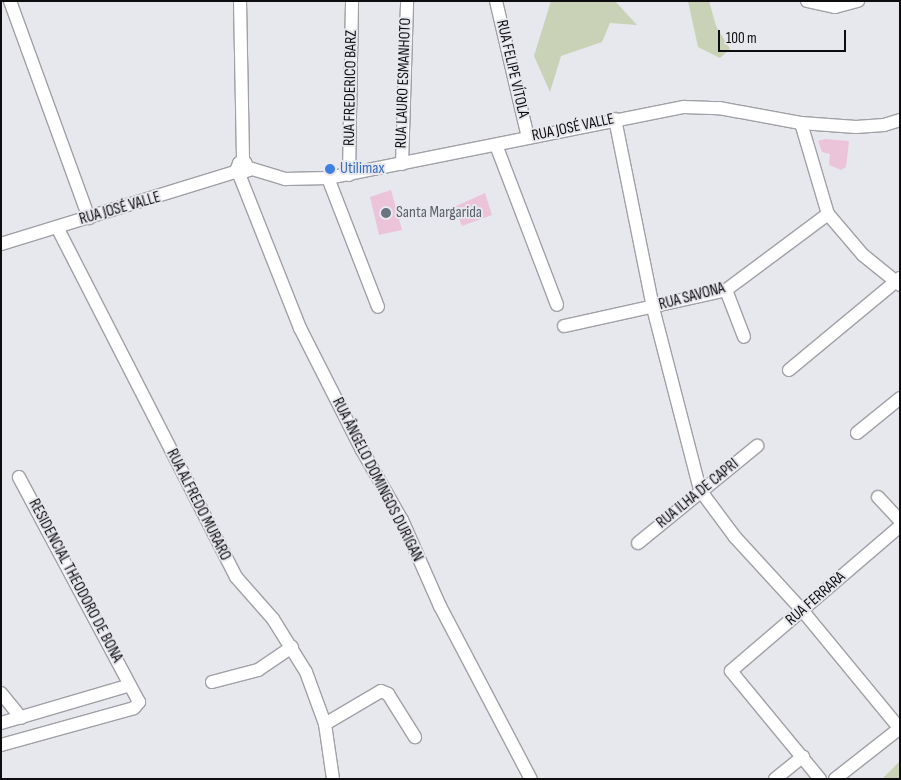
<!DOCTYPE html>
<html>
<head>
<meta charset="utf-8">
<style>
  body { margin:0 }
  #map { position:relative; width:901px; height:780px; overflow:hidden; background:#e7e7ee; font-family:"Sofia Sans Condensed",sans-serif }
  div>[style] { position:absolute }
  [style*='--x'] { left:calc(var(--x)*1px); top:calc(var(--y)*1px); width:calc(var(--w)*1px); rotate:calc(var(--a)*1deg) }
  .green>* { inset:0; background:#c9d1b6 }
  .building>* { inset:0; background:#ebc4da }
  .roads { filter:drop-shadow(1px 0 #a0a0a7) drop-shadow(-1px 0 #a0a0a7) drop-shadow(0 1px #a0a0a7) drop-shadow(0 -1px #a0a0a7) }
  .minor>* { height:12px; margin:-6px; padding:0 6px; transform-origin:6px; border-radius:6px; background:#fff }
  .dots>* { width:14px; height:14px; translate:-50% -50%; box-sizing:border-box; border:2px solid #e7e7ee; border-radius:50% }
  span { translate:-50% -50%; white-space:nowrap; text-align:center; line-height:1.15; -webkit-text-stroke:4px #e7e7ee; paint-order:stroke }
  .street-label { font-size:16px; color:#0d0d0f }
  .shop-label { font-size:16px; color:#366cbe }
  .left { translate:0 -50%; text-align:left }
  .worship-label { font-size:16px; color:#5b616d }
  .frame { position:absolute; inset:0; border:2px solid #0d0d0f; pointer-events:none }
  .scale { position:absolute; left:718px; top:30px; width:128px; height:22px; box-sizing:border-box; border:2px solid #0d0d0f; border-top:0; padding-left:6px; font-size:15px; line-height:18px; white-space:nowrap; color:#0d0d0f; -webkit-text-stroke:4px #e7e7ee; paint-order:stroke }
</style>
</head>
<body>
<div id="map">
  <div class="green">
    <i style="clip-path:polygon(551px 1px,615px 1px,637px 25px,610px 23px,602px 42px,561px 56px,550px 92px,534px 56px)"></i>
    <i style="clip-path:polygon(688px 1px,709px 1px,716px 26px,730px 49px,720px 58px,698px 47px)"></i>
    <i style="clip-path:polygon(900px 761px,900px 779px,882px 779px)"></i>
  </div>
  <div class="building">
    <i style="clip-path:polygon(825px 139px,849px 141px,846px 167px,841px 170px,829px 165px,830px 154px,822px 152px,818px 141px)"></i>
    <i style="clip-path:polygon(391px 190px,402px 230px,379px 235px,370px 197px)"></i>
    <i style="clip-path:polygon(485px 193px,492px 215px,462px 226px,454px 207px)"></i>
  </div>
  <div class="roads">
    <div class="minor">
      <i style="--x:10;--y:1;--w:231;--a:70"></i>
      <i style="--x:240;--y:1;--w:161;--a:88.9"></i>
      <i style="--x:496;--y:1;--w:140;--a:76.8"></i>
      <i style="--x:807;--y:1;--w:29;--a:12"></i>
      <i style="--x:835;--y:7;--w:24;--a:-15"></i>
      <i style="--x:615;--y:119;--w:193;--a:78.6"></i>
      <i style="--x:653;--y:308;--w:188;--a:75.5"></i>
      <i style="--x:700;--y:490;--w:59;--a:53.3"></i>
      <i style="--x:735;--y:537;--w:99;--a:47.5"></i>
      <i style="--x:802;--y:610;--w:154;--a:50.5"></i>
      <i style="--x:801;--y:123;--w:95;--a:73.5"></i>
      <i style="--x:828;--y:214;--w:54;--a:49.5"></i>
      <i style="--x:863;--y:255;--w:48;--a:39"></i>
      <i style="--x:496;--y:145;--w:171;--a:69.1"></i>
      <i style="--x:402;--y:164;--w:163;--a:-88.2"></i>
      <i style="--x:249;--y:168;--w:38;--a:17"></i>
      <i style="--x:285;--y:179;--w:43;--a:-1.3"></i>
      <i style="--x:328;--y:178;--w:363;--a:-11.3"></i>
      <i style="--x:684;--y:107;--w:35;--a:2"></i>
      <i style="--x:719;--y:108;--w:83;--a:10.4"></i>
      <i style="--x:801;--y:123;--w:55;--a:4.2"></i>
      <i style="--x:856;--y:127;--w:28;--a:-4"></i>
      <i style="--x:884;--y:125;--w:17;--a:-17"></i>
      <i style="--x:241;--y:173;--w:9;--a:-21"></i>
      <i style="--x:249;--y:170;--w:9;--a:-117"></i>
      <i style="--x:245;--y:162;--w:6;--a:171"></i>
      <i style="--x:239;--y:163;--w:6;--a:108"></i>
      <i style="--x:237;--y:169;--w:171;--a:68.4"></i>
      <i style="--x:300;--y:328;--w:137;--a:63.1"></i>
      <i style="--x:362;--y:450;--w:81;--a:60.3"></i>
      <i style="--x:402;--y:520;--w:94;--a:66.2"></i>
      <i style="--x:440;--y:606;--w:195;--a:62.3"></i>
      <i style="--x:349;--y:175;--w:174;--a:-89"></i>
      <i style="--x:328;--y:178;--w:138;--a:68.8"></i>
      <i style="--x:57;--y:227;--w:393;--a:62.9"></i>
      <i style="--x:236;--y:577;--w:56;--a:48.6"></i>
      <i style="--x:273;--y:619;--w:62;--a:58.1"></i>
      <i style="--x:306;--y:672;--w:55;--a:69.9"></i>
      <i style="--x:325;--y:724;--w:56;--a:81.7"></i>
      <i style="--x:1;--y:244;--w:248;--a:-17.1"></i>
      <i style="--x:726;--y:290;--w:50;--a:69"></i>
      <i style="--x:564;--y:326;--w:166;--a:-12.5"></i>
      <i style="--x:726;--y:290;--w:127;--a:-36.7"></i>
      <i style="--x:789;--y:370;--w:144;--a:-39.7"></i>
      <i style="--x:857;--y:433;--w:55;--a:-39.1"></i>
      <i style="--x:878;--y:497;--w:33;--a:47"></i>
      <i style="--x:638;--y:543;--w:154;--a:-39.2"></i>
      <i style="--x:212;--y:682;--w:48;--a:-14.6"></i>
      <i style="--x:258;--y:670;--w:41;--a:-34.1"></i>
      <i style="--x:1;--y:693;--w:32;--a:51"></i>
      <i style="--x:1;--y:723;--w:134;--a:-16.4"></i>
      <i style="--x:325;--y:724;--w:65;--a:-30.5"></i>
      <i style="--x:381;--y:691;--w:8;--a:23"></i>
      <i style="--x:388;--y:694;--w:51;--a:57.9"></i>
      <i style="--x:1;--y:745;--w:138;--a:-15.5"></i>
      <i style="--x:134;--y:708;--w:8;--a:-50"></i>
      <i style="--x:139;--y:702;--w:255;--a:-118.1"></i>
      <i style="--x:775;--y:779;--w:36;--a:-39"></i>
      <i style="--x:820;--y:779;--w:140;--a:-129.5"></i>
      <i style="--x:731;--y:671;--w:223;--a:-40.6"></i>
      <i style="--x:835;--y:779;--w:83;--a:-38.1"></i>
    </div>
  </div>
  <div class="dots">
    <i style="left:330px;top:169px;background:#3f7fe0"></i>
    <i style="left:386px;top:213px;background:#6b7280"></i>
  </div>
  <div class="street-label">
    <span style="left:512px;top:69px;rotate:77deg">RUA FELIPE VÍTOLA</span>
    <span style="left:404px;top:83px;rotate:-88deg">RUA LAURO ESMANHOTO</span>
    <span style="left:351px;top:88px;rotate:-89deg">RUA FREDERICO BARZ</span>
    <span style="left:573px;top:128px;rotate:-12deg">RUA JOSÉ VALLE</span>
    <span style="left:120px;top:209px;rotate:-16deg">RUA JOSÉ VALLE</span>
    <span style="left:692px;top:297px;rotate:-15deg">RUA SAVONA</span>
    <span style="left:377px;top:480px;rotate:63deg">RUA ÂNGELO DOMINGOS DURIGAN</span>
    <span style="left:698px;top:494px;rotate:-39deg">RUA ILHA DE CAPRI</span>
    <span style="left:198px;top:505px;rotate:63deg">RUA ALFREDO MURARO</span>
    <span style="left:75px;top:581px;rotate:62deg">RESIDENCIAL THEODORO DE BONA</span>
    <span style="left:816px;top:599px;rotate:-41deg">RUA FERRARA</span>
  </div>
  <div class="shop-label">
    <span class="left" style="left:340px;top:169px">Utilimax</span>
  </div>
  <div class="worship-label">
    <span class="left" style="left:396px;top:213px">Santa Margarida</span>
  </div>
  <div class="frame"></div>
  <div class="scale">100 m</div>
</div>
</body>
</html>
